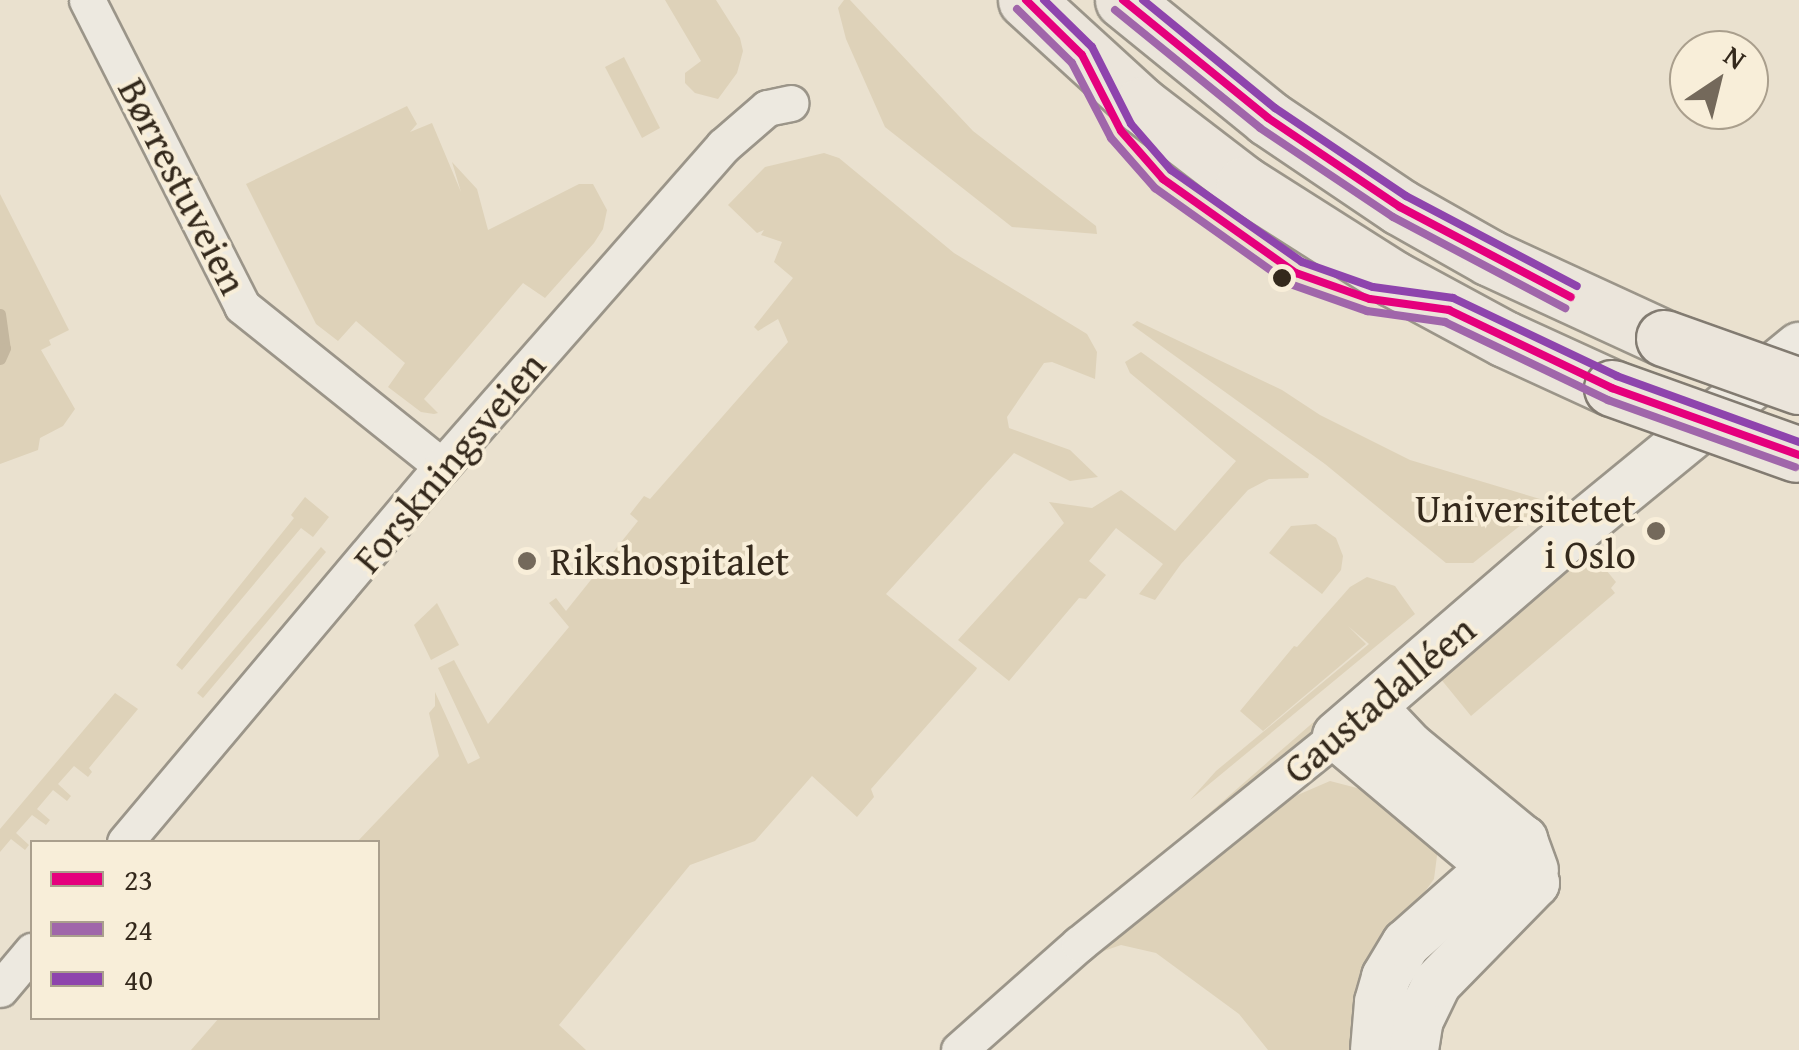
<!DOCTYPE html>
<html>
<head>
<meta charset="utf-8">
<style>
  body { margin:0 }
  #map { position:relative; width:1799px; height:1050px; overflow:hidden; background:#eae1cf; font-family:"Gentium Book Plus",serif }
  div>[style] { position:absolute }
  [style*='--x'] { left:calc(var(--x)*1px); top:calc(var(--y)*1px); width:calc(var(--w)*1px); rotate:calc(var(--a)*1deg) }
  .green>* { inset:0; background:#ded2b9 }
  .stream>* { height:11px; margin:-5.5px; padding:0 5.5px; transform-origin:5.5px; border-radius:5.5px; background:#c4b79f }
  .roads { filter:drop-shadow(2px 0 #9b9589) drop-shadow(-2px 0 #9b9589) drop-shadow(0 2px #9b9589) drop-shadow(0 -2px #9b9589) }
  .street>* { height:35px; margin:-17.5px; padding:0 17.5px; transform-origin:17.5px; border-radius:17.5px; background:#ede9e0 }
  .secondary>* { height:48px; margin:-24px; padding:0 24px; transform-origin:24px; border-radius:24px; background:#ede9e0 }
  .highway>* { height:55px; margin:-27.5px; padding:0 27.5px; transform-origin:27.5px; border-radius:27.5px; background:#ebe5db }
  .bridges { filter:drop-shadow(2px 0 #827b71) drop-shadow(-2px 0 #827b71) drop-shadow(0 2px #827b71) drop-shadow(0 -2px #827b71) }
  .highway-bridge>* { height:55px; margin:-27.5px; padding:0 27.5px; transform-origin:27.5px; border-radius:27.5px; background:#ebe5db }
  .bus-1>* { height:8px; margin:-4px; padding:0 4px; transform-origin:4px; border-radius:4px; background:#e5007d }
  .bus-2>* { height:8px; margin:-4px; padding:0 4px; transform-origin:4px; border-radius:4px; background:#a066aa }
  .bus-3>* { height:8px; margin:-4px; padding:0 4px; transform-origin:4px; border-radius:4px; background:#8e44ad }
  .dots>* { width:28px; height:28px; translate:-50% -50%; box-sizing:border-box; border:5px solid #f8eed9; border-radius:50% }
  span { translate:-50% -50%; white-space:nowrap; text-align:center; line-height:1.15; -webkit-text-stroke:8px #f8eed9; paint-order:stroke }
  .street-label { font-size:40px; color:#34291c }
  .poi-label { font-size:40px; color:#34291c }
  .right { translate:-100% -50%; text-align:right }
  .left { translate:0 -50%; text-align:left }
  .legend { position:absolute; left:30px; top:840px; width:350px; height:180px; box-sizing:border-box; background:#f8eed9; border:2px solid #aa9f8d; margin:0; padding:12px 18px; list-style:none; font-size:30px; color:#34291c }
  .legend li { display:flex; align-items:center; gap:20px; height:50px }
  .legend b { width:50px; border:2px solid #aa9f8d }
  .north { position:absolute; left:1669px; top:30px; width:100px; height:100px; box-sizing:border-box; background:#f8eed9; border:2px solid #aa9f8d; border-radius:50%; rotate:35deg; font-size:28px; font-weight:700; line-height:40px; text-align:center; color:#34291c }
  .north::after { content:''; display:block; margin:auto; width:35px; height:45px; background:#74695b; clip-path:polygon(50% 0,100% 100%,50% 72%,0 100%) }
</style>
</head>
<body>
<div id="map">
  <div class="green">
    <i style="clip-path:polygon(665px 0,716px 0,740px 38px,743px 51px,737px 73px,718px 99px,695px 93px,685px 83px,685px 73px,701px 61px)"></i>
    <i style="clip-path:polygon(844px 0,850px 0,973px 131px,1096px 226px,1097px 234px,1012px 227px,885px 127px,846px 39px,838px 8px)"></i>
    <i style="clip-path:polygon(624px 57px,660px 128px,642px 138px,605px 67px)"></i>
    <i style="clip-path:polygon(407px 106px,417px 124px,410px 132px,432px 123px,461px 192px,452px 162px,477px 189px,488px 230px,579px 184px,593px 184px,607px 210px,603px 229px,594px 243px,545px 298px,523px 283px,424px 399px,438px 413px,434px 414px,421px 412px,388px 387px,405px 363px,356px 321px,338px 341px,316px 324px,246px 184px)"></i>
    <i style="clip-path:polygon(824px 153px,839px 158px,954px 253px,1087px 334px,1097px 352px,1095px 379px,1052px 362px,1044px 363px,1007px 417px,1009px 428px,1070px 450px,1098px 477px,1070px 481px,1014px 453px,886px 594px,977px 668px,976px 670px,871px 789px,874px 797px,857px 817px,812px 776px,755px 841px,690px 865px,559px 1025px,586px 1050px,191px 1050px,219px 1018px,378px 1018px,378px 842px,357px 842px,439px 756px,429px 713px,435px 706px,435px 692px,468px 764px,480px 758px,438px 668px,454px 660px,488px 724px,569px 627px,549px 603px,556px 598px,566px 611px,638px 521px,630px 514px,644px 496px,650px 499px,788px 342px,778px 319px,758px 331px,754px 327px,793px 278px,774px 262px,782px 242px,761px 235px,764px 230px,757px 233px,728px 205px,765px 167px)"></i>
    <i style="clip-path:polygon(0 194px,69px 330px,49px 340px,51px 345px,41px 350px,75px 409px,63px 426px,40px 438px,38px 450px,0 464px)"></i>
    <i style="clip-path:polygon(1137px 321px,1282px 390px,1320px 415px,1410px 460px,1550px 502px,1473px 563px,1446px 563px,1325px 464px,1132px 325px)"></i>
    <i style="clip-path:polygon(1141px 352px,1309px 474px,1308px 478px,1269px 479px,1248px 490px,1181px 564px,1155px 600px,1139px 594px,1163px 564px,1116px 528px,1089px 561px,1106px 575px,1086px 599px,1079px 598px,1009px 681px,958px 640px,1064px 523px,1049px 502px,1092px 508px,1121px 490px,1175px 531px,1236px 461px,1130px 373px,1125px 362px)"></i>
    <i style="clip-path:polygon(305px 497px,329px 517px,313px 537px,301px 528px,182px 670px,176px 665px,294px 518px,291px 515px)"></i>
    <i style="clip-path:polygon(1316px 524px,1336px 538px,1343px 556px,1341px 570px,1322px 594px,1269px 553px,1291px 526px)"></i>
    <i style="clip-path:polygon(321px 547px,326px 552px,203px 698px,197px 693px)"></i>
    <i style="clip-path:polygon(1587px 547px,1616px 582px,1611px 588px,1615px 593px,1471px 716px,1440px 678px)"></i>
    <i style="clip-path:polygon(1367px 577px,1395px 586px,1415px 614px,1190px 800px,1216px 771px,1369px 644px,1348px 626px,1366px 644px,1263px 731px,1240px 711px,1294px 646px,1297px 647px,1350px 587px)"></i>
    <i style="clip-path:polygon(437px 603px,459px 645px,431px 660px,414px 625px)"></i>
    <i style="clip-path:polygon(1394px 652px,1399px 659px,1204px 824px,1199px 822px)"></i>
    <i style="clip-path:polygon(115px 693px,138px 709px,89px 768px,92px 772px,88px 777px,74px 766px,58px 784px,71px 796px,67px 801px,53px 790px,37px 809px,50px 820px,46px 825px,32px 815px,16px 833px,29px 845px,25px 850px,11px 839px,0 852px,0 829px)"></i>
    <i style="clip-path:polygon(1330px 781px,1380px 794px,1438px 848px,1434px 879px,1391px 939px,1362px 1050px,1268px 1050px,1239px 1014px,1156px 953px,1121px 945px,1095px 954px,1286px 800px)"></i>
  </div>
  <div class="stream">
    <i style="--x:0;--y:314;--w:34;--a:82"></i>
    <i style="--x:5;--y:348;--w:12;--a:114"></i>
  </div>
  <div class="roads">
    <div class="street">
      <i style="--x:87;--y:0;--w:343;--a:63.1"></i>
      <i style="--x:242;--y:306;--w:256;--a:38.7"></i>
      <i style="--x:125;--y:842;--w:492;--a:-49.9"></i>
      <i style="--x:442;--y:466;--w:426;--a:-48.7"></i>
      <i style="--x:723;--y:146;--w:58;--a:-40.8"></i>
      <i style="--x:767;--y:108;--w:24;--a:-12"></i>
      <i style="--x:0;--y:989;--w:50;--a:-49.9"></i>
      <i style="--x:959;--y:1050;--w:160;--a:-41.5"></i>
      <i style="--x:1079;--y:944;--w:331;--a:-38.9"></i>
    </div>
    <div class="secondary">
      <i style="--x:1372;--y:707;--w:55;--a:46.5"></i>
      <i style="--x:1410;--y:747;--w:146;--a:39.5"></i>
      <i style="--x:1523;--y:840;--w:32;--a:70"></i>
      <i style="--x:1535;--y:883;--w:23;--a:-170"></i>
      <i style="--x:1512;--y:879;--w:24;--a:-147"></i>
      <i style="--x:1492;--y:866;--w:202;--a:-140"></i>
      <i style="--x:1337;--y:736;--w:318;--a:-40.8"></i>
      <i style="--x:1578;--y:528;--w:286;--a:-39.3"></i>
      <i style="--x:1375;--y:1050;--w:48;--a:-85.2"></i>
      <i style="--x:1379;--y:1002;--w:26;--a:-74"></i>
      <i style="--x:1386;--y:977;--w:39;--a:-59"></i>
      <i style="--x:1406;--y:944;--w:157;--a:-41.6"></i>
      <i style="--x:1414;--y:1050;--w:30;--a:-81"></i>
      <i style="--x:1419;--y:1020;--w:41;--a:-64.1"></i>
      <i style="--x:1437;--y:983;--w:140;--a:-45.6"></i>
    </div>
    <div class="highway">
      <i style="--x:1026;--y:0;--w:156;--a:42.4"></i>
      <i style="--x:1141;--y:105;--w:130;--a:37.5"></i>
      <i style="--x:1244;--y:184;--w:175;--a:32.4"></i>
      <i style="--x:1392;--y:278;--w:128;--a:28.4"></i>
      <i style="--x:1505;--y:339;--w:118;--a:24.6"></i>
      <i style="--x:1123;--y:0;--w:187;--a:39.1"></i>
      <i style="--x:1268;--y:118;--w:159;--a:34"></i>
      <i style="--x:1400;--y:207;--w:103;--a:29.5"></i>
      <i style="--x:1490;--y:258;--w:192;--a:24.7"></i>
    </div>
  </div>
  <div class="bridges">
    <div class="highway-bridge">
      <i style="--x:1664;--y:338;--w:143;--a:19.6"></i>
      <i style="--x:1612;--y:388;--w:195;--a:19.7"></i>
    </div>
  </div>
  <div class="bus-1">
    <i style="--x:1026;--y:0;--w:78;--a:44.5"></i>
    <i style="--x:1082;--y:55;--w:85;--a:62.8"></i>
    <i style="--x:1121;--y:131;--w:64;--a:48.8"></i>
    <i style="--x:1163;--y:179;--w:163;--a:35.3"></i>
    <i style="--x:1296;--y:273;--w:78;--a:19.4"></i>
    <i style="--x:1370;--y:299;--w:80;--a:7.9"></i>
    <i style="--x:1449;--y:310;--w:181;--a:25.6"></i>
    <i style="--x:1612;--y:388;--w:199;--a:19.7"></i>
    <i style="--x:1123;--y:0;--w:187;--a:39.1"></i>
    <i style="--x:1268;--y:118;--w:159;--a:34"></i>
    <i style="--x:1400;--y:207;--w:193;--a:27.8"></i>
  </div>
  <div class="bus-2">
    <i style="--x:1017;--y:9;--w:77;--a:44.5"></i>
    <i style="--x:1072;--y:63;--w:85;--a:62.5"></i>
    <i style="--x:1111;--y:138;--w:67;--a:48.7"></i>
    <i style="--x:1155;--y:188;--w:166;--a:35.4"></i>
    <i style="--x:1290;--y:284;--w:82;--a:19.3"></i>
    <i style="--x:1367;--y:311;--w:79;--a:8"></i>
    <i style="--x:1445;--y:322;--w:181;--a:25.6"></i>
    <i style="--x:1608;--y:400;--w:199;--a:19.7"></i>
    <i style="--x:1115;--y:10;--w:187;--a:39.1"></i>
    <i style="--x:1260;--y:128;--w:160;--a:33.8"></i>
    <i style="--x:1393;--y:217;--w:195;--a:27.9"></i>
  </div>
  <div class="bus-3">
    <i style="--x:1044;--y:0;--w:67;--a:44.4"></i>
    <i style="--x:1092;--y:47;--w:86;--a:63.1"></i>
    <i style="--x:1131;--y:124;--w:61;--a:49"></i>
    <i style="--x:1171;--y:170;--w:160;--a:35.1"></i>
    <i style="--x:1302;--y:262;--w:75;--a:19.4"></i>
    <i style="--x:1373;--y:287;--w:81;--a:7.8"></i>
    <i style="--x:1453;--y:298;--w:182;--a:25.4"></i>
    <i style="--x:1617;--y:376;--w:194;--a:19.9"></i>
    <i style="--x:1143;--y:0;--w:171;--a:39.3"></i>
    <i style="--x:1275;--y:108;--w:158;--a:33.9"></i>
    <i style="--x:1406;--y:196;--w:193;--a:27.8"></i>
  </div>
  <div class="dots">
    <i style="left:1282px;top:278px;background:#34291c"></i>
    <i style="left:1656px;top:531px;background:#74695b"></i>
    <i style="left:527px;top:561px;background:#74695b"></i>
  </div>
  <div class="street-label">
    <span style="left:183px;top:186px;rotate:63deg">Børrestuveien</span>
    <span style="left:449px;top:462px;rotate:-50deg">Forskningsveien</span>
    <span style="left:1379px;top:699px;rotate:-40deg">Gaustadalléen</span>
  </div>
  <div class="poi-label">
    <span class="right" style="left:1636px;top:531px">Universitetet<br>i Oslo</span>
    <span class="left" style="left:550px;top:561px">Rikshospitalet</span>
  </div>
  <ul class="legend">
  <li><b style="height:12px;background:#e5007d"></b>23</li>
  <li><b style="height:12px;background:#a066aa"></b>24</li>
  <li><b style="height:12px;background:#8e44ad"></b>40</li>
  </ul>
  <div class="north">N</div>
</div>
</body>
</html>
